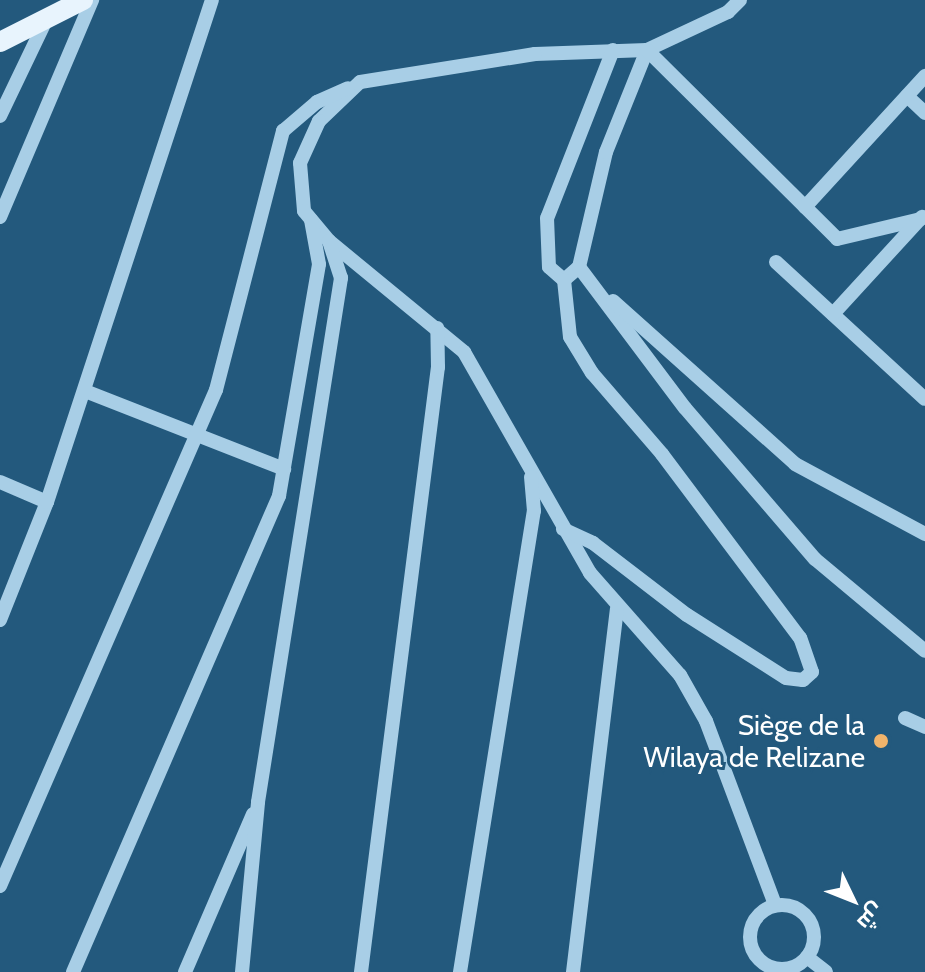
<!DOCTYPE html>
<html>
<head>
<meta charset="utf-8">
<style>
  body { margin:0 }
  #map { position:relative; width:925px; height:972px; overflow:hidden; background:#23597d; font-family:Cabin,Cairo,sans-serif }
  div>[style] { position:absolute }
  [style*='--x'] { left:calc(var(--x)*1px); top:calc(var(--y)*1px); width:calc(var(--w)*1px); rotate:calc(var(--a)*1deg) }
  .minor>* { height:14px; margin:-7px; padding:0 7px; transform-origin:7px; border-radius:7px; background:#a8cee6 }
  .minor>.ring { margin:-7px; padding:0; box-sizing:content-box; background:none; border:14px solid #a8cee6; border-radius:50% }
  .major>* { height:20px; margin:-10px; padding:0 10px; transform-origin:10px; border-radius:10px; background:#e8f4fd }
  .dots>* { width:22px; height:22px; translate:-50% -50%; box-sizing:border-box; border:4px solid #23597d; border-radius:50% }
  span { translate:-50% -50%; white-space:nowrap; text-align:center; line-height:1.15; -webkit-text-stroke:6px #23597d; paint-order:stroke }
  .poi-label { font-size:28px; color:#fff }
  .right { translate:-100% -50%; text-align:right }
  .north { position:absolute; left:813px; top:860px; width:80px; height:80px; -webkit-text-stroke:6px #23597d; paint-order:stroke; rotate:133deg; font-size:22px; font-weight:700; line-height:32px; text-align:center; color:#fff }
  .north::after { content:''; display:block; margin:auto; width:28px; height:36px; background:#fff; clip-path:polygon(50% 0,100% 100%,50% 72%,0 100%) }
</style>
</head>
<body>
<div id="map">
  <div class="minor">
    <i style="--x:740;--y:0;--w:17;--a:135"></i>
    <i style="--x:728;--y:12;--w:89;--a:154.9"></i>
    <i style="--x:647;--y:50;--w:112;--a:178"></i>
    <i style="--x:535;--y:54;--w:177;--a:170.9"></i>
    <i style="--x:360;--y:82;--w:57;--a:136.4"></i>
    <i style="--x:319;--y:121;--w:46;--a:114.3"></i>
    <i style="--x:300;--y:163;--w:48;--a:85.2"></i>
    <i style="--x:304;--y:211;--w:39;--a:50"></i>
    <i style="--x:329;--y:241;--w:175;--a:39.4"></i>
    <i style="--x:464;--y:352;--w:254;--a:60.3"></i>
    <i style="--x:590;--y:573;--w:136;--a:48.6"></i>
    <i style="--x:680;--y:675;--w:53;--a:60.5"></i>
    <i style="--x:706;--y:721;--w:197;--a:69.4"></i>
    <i style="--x:613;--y:50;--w:180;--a:111.4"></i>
    <i style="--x:547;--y:218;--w:49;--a:87.7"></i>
    <i style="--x:549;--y:267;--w:20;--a:41"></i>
    <i style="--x:564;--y:280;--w:20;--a:-41"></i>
    <i style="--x:579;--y:267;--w:118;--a:-76.8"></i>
    <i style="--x:606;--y:152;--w:110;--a:-68.1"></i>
    <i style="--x:647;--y:50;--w:268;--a:44.8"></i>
    <i style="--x:837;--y:239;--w:86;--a:-13.4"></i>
    <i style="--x:907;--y:96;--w:25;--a:43"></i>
    <i style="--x:0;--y:116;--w:109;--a:-64.4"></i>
    <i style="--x:805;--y:207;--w:178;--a:-47.5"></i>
    <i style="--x:0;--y:217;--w:236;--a:-67"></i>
    <i style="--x:776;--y:262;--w:202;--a:42.6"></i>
    <i style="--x:579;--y:267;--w:176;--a:53.1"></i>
    <i style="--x:685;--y:408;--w:199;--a:49.3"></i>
    <i style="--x:815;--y:559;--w:143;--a:39.9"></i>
    <i style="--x:613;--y:301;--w:244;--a:41.8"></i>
    <i style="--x:795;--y:464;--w:148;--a:28.3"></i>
    <i style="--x:833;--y:314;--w:132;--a:-47.5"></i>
    <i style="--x:85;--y:391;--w:214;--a:21.4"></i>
    <i style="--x:0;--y:482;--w:51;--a:23.1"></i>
    <i style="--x:563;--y:529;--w:33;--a:25"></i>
    <i style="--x:593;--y:543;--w:118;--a:37.5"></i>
    <i style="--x:687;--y:615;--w:117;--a:32.5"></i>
    <i style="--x:786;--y:678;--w:17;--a:7"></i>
    <i style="--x:803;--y:680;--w:12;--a:-42"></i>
    <i style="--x:812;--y:672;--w:36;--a:-109"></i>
    <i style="--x:800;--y:638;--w:230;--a:-126.9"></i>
    <i style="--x:662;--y:454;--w:107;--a:-130.8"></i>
    <i style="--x:592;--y:373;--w:42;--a:-121.4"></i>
    <i style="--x:570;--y:337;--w:57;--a:-96"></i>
    <i style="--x:0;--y:620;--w:127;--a:-68.3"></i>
    <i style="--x:47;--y:502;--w:528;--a:-71.81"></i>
    <i style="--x:905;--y:718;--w:22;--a:24"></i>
    <i style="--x:0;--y:886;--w:541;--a:-66.47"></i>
    <i style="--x:216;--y:390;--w:268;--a:-75.5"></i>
    <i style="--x:283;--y:131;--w:45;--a:-40.5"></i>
    <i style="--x:317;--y:102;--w:34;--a:-24"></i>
    <i class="ring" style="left:750px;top:905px;width:50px;height:50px"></i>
    <i style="--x:807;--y:957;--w:24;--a:38"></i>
    <i style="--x:73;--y:972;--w:519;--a:-66.6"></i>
    <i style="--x:279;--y:496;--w:235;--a:-80.2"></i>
    <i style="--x:319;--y:264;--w:45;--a:-100.3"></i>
    <i style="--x:185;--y:972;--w:172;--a:-66.7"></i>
    <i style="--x:242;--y:972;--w:171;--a:-84.6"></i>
    <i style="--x:258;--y:802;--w:531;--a:-81"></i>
    <i style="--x:341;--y:278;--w:39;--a:-108"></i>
    <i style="--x:361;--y:972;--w:610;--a:-82.75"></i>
    <i style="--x:438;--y:367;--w:39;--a:-91"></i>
    <i style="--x:460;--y:972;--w:467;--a:-80.9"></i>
    <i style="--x:534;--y:511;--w:34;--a:-95"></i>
    <i style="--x:573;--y:972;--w:366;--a:-83.1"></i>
  </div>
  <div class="major">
    <i style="--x:0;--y:42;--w:93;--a:-26.8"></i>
  </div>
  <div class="dots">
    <i style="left:881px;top:741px;background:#f1b46b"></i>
  </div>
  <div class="poi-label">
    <span class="right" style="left:865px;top:741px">Siège de la<br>Wilaya de Relizane</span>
  </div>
  <div class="north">ش</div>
</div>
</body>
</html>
